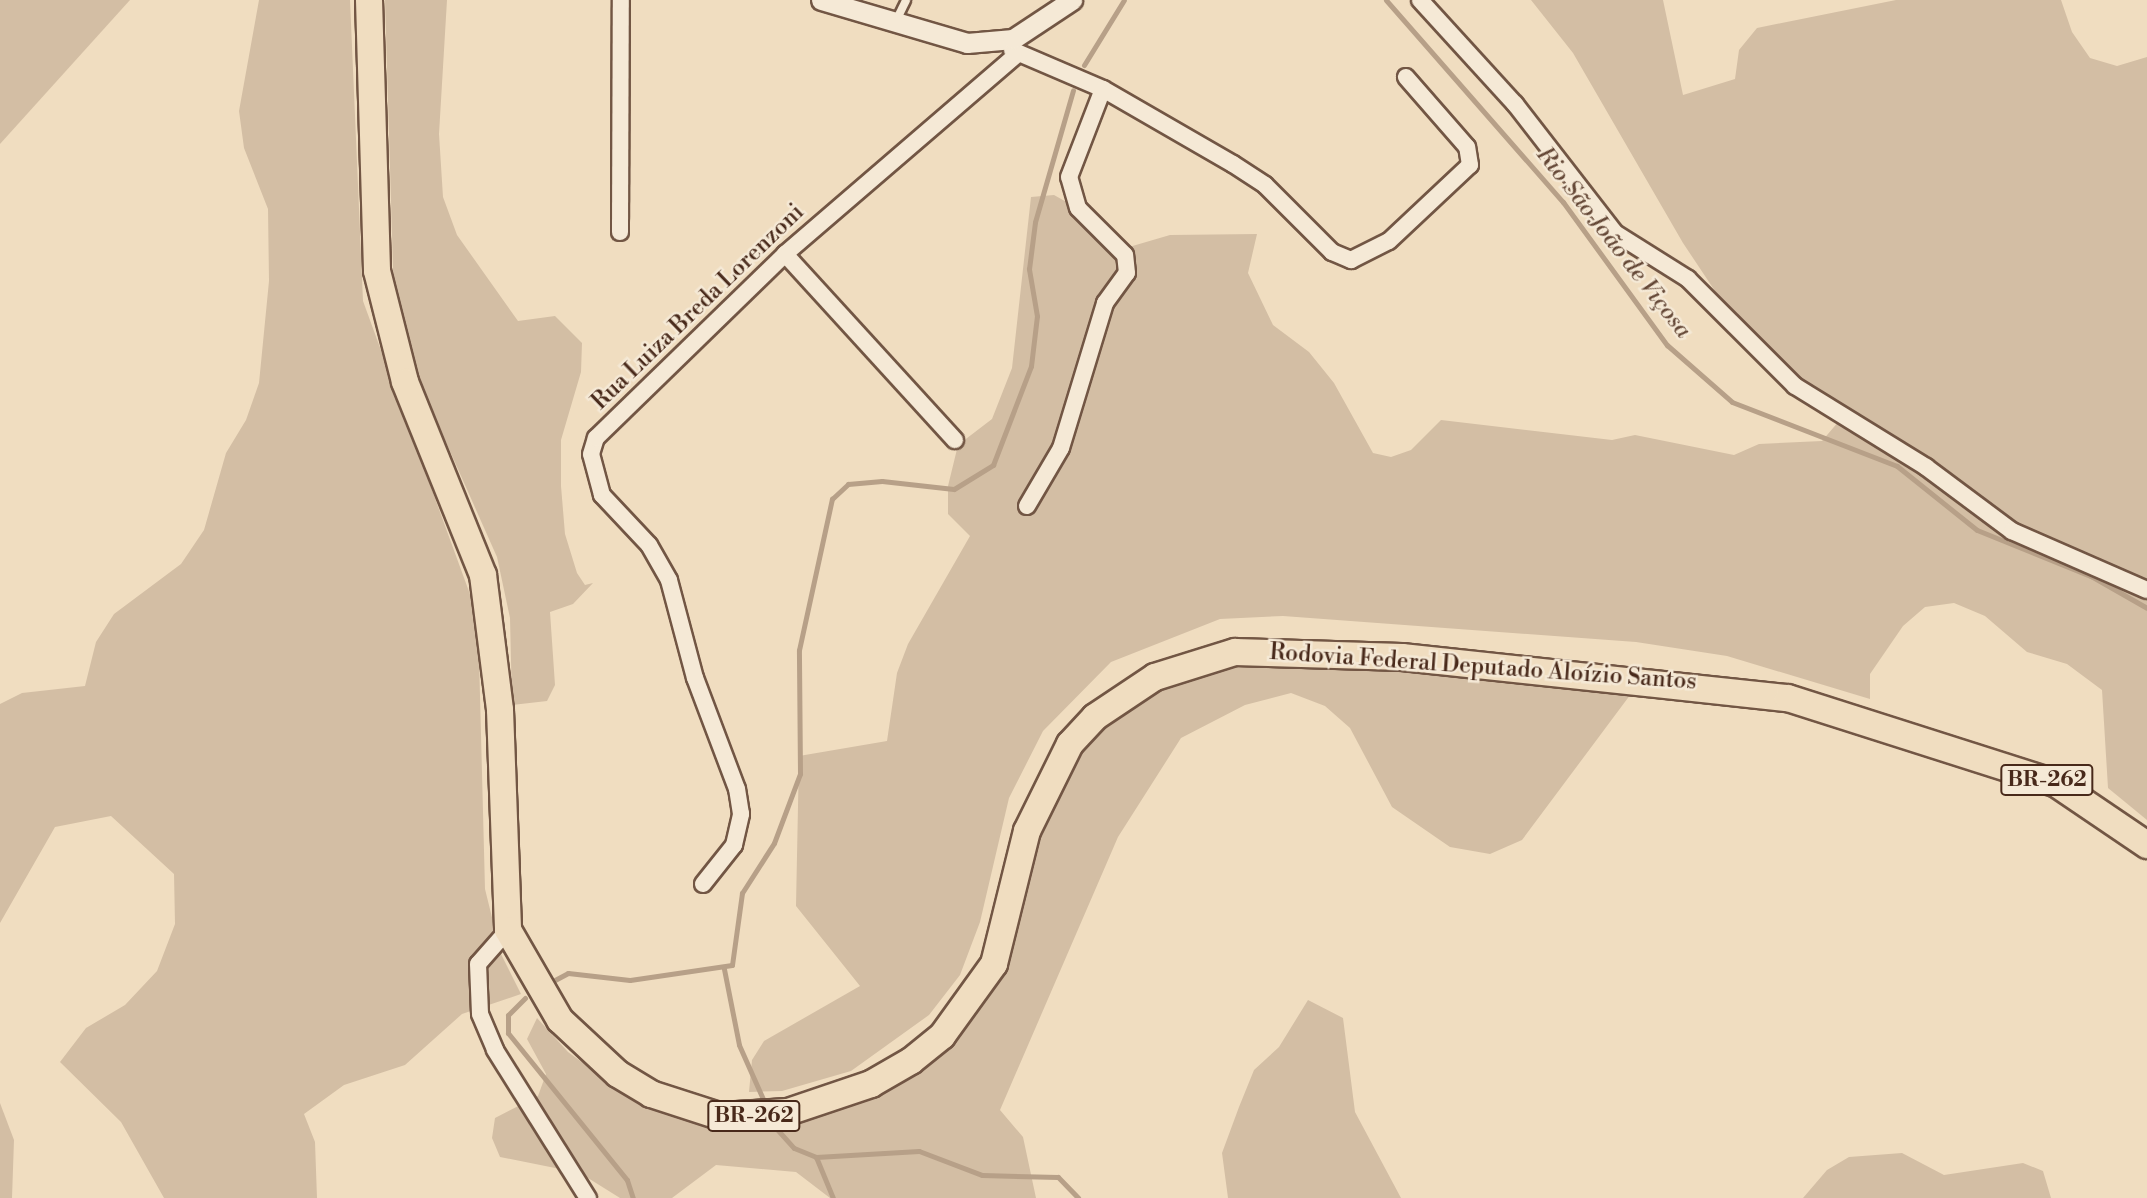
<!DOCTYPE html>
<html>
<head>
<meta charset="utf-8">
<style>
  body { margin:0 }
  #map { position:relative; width:2147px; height:1198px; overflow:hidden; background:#f0ddc0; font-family:"Libre Bodoni",serif }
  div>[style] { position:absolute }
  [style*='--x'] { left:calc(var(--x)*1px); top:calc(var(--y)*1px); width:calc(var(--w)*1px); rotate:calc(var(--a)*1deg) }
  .green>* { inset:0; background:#d3bea4 }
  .stream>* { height:5px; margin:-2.5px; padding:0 2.5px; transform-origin:2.5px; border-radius:2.5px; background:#b7a088 }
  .roads { filter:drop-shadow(2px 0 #725644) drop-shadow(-2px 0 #725644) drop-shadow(0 2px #725644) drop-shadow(0 -2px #725644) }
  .service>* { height:8px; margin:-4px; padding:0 4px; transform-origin:4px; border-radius:4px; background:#f5e9d6 }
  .minor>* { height:16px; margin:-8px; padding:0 8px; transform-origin:8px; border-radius:8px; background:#f5e9d6 }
  .tertiary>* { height:19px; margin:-9.5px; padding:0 9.5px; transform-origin:9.5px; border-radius:9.5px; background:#f5e9d6 }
  .trunk>* { height:26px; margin:-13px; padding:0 13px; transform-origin:13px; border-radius:13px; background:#f0ddc0 }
  span { translate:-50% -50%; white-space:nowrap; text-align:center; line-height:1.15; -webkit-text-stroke:5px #f5e9d6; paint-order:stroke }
  .shield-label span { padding:2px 5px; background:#f5e9d6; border:2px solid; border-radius:5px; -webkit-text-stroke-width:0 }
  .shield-label { font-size:21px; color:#48291a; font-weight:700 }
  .street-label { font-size:23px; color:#48291a }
  .water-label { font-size:24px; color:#644736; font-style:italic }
</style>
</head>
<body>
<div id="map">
  <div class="green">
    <i style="clip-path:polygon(0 0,130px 0,0 144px)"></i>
    <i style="clip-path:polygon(259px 0,350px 0,363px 301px,471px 597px,479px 657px,485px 889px,501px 954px,521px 994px,462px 1014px,405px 1065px,344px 1085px,304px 1114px,315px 1142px,317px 1198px,164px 1198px,121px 1122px,60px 1062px,86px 1028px,125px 1005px,157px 971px,175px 924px,174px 874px,111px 816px,55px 827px,0 923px,0 704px,22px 693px,85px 686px,96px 642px,114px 614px,181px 564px,204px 530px,226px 453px,246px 420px,259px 383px,269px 281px,268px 209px,244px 148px,239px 111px)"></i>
    <i style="clip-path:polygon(385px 0,447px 0,439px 134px,443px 197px,457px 235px,518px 321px,555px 316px,582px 343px,581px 372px,561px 440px,561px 486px,565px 534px,577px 573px,585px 585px,593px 583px,573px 604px,550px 612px,555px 685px,547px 701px,512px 705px,510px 618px,497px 557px,409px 359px,394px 302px)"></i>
    <i style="clip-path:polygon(1531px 0,1663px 0,1683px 95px,1735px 79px,1739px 50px,1757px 28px,1896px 0,2061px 0,2072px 32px,2090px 58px,2117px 66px,2147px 57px,2147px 820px,2108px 788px,2102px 690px,2067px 664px,2027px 652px,1985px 616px,1954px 603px,1925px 607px,1903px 626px,1870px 674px,1870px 699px,1727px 656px,1636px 642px,1283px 616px,1220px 619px,1111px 662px,1043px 731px,1009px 798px,980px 922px,960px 975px,929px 1015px,851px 1071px,782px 1091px,749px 1092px,752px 1060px,764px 1041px,860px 986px,796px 906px,799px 756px,887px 741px,897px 673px,908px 644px,970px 536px,948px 514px,948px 486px,958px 445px,992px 419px,1012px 368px,1031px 197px,1054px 195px,1079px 209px,1112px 252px,1170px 235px,1257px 234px,1248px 273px,1273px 325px,1309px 352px,1334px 383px,1373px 453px,1391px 457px,1411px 450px,1441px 420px,1612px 440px,1635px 435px,1734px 455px,1759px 444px,1822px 441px,1839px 421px,1816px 394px,1747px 339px,1683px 243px,1573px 53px)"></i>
    <i style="clip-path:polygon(1172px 664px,1648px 671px,1522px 840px,1490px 854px,1450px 847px,1392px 807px,1350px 728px,1325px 706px,1291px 693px,1245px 705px,1181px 738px,1118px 837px,1000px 1110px,1023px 1137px,1036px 1198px,830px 1198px,796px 1172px,716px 1165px,672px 1198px,620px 1198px,580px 1173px,500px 1157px,492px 1138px,495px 1118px,538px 1096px,546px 1074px,527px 1039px,537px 1018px,568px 1052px,624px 1093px,804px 1119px,869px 1097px,957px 1028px,1058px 761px)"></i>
    <i style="clip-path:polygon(1308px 1000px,1343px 1018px,1355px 1112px,1401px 1198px,1228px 1198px,1222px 1153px,1239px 1107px,1254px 1070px,1279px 1047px)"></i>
    <i style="clip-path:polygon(0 1103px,14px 1140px,12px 1198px,0 1198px)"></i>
    <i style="clip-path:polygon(1902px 1153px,1944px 1175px,2023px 1163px,2043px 1171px,2051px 1198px,1803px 1198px,1827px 1170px,1849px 1157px)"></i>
  </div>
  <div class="stream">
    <i style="--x:1386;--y:0;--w:269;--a:48.8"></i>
    <i style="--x:1563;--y:202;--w:177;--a:54"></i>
    <i style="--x:1667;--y:345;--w:86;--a:41.2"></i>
    <i style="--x:1732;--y:402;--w:177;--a:21.2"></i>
    <i style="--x:1897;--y:466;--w:102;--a:38.7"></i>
    <i style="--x:1977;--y:530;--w:123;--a:22"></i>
    <i style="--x:2091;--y:576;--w:64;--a:29.7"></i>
    <i style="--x:1084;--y:65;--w:76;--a:-58.4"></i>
    <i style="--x:724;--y:969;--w:77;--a:78.8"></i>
    <i style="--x:739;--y:1045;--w:59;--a:66"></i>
    <i style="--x:553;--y:981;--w:17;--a:-28"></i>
    <i style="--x:568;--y:973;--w:62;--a:6.4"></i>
    <i style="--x:630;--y:980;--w:103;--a:-8.4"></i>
    <i style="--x:732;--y:965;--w:73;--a:-82.1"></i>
    <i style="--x:742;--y:893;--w:59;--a:-57.4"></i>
    <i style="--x:774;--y:843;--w:74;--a:-69.4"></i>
    <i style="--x:800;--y:774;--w:124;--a:-90.5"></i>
    <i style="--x:799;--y:650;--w:155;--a:-77.7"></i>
    <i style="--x:832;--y:499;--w:22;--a:-43"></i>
    <i style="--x:848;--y:484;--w:34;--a:-5"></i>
    <i style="--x:882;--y:481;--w:72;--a:6.3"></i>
    <i style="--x:954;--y:489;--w:46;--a:-31.6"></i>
    <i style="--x:993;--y:465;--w:106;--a:-69"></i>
    <i style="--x:1031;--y:366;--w:50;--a:-83.2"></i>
    <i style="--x:1037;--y:316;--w:48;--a:-99.7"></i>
    <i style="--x:1029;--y:269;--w:47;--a:-82.7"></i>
    <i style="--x:1035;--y:222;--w:137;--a:-73.9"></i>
    <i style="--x:525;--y:998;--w:24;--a:135"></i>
    <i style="--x:508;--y:1015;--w:18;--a:90"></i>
    <i style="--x:508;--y:1033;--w:189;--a:51"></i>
    <i style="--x:627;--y:1180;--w:19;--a:72"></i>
    <i style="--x:775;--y:1127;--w:28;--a:48"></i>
    <i style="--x:794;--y:1148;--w:24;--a:22"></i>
    <i style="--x:816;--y:1157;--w:103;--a:-3.3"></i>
    <i style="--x:919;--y:1151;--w:67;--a:20.9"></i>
    <i style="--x:982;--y:1175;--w:76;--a:1.5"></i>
    <i style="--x:1058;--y:1177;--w:29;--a:46"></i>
    <i style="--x:816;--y:1157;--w:44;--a:67.5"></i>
  </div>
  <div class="roads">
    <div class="service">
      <i style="--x:895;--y:23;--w:25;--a:-64"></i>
    </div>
    <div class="minor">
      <i style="--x:1420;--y:0;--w:141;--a:47.6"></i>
      <i style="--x:1515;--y:104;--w:163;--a:52.2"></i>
      <i style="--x:1615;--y:233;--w:86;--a:32.2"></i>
      <i style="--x:1688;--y:279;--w:151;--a:45"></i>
      <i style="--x:1795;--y:386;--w:154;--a:31.7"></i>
      <i style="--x:1926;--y:467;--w:107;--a:36.7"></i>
      <i style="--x:2012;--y:531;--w:147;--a:23.6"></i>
      <i style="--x:1012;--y:50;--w:99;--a:23.2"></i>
      <i style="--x:1103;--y:89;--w:150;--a:30"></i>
      <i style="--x:1233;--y:164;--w:38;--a:33"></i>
      <i style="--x:1265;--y:185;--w:95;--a:45"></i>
      <i style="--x:1332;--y:252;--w:21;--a:23"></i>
      <i style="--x:1351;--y:260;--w:42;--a:-26.6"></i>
      <i style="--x:1389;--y:241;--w:111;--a:-43.2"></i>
      <i style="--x:1470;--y:165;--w:18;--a:-99"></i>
      <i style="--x:1467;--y:147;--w:93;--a:-131.1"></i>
      <i style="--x:620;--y:232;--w:232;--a:-89.8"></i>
      <i style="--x:785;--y:254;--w:252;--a:47.6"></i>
      <i style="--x:1027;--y:506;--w:67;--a:-59.6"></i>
      <i style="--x:1061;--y:448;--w:152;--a:-73.1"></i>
      <i style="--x:1105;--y:303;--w:37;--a:-54"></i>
      <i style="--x:1127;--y:273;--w:18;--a:-96"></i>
      <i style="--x:1125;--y:255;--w:66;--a:-135"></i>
      <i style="--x:1078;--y:208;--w:32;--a:-106"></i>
      <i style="--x:1069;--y:177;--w:94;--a:-68.9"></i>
      <i style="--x:703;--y:884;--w:50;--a:-51.5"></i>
      <i style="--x:734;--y:845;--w:32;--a:-77"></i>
      <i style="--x:741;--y:814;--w:25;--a:-99"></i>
      <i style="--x:737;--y:789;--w:119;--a:-110.7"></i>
      <i style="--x:695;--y:678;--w:101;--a:-104.9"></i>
      <i style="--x:669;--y:580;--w:40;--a:-119.7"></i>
      <i style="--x:649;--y:545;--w:69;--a:-133.2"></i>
      <i style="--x:602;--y:495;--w:42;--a:-105"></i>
      <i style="--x:591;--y:454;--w:17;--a:-73"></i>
      <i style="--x:596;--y:438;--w:264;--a:-44.2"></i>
      <i style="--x:785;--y:254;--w:308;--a:-40.7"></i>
      <i style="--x:508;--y:930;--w:45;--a:131.4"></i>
      <i style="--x:478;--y:964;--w:50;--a:87.7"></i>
      <i style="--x:480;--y:1014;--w:39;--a:67"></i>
      <i style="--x:495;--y:1050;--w:175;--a:57.9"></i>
    </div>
    <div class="tertiary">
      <i style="--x:821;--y:0;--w:152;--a:16.4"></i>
      <i style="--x:967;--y:43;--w:46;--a:-5"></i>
      <i style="--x:1013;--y:39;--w:71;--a:-33.5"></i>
    </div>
    <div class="trunk">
      <i style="--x:369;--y:0;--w:271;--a:88.3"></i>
      <i style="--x:377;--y:271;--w:114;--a:75.8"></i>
      <i style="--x:405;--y:382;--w:208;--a:68"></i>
      <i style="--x:483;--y:575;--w:136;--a:82.8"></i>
      <i style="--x:500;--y:710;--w:220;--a:87.9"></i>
      <i style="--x:508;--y:930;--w:104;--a:60"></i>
      <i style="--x:560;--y:1020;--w:79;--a:43"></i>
      <i style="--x:618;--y:1074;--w:39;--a:31"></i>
      <i style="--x:651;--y:1094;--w:71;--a:17.9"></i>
      <i style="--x:719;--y:1116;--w:69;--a:-3.3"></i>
      <i style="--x:788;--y:1112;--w:88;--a:-18.6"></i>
      <i style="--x:871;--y:1084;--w:46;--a:-29.9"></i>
      <i style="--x:911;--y:1061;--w:40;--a:-39"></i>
      <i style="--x:942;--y:1036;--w:89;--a:-54.2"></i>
      <i style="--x:994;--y:964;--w:137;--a:-76.1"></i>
      <i style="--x:1027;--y:831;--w:97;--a:-63.7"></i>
      <i style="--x:1070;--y:744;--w:37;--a:-47"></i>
      <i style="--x:1095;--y:717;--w:72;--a:-33.7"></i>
      <i style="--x:1155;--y:677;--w:84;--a:-17.4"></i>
      <i style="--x:1235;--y:652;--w:167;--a:1.7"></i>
      <i style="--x:1402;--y:657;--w:388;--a:6.1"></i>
      <i style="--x:1788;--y:698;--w:282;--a:17.7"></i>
      <i style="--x:2057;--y:784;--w:109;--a:34.1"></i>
    </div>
  </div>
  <div class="shield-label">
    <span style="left:2047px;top:780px">BR-262</span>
    <span style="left:754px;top:1116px">BR-262</span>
  </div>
  <div class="street-label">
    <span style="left:698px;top:307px;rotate:-44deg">Rua Luiza Breda Lorenzoni</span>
    <span style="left:1483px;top:667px;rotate:4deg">Rodovia Federal Deputado Aloízio Santos</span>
  </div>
  <div class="water-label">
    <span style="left:1613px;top:243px;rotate:52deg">Rio São João de Viçosa</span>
  </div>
</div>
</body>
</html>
